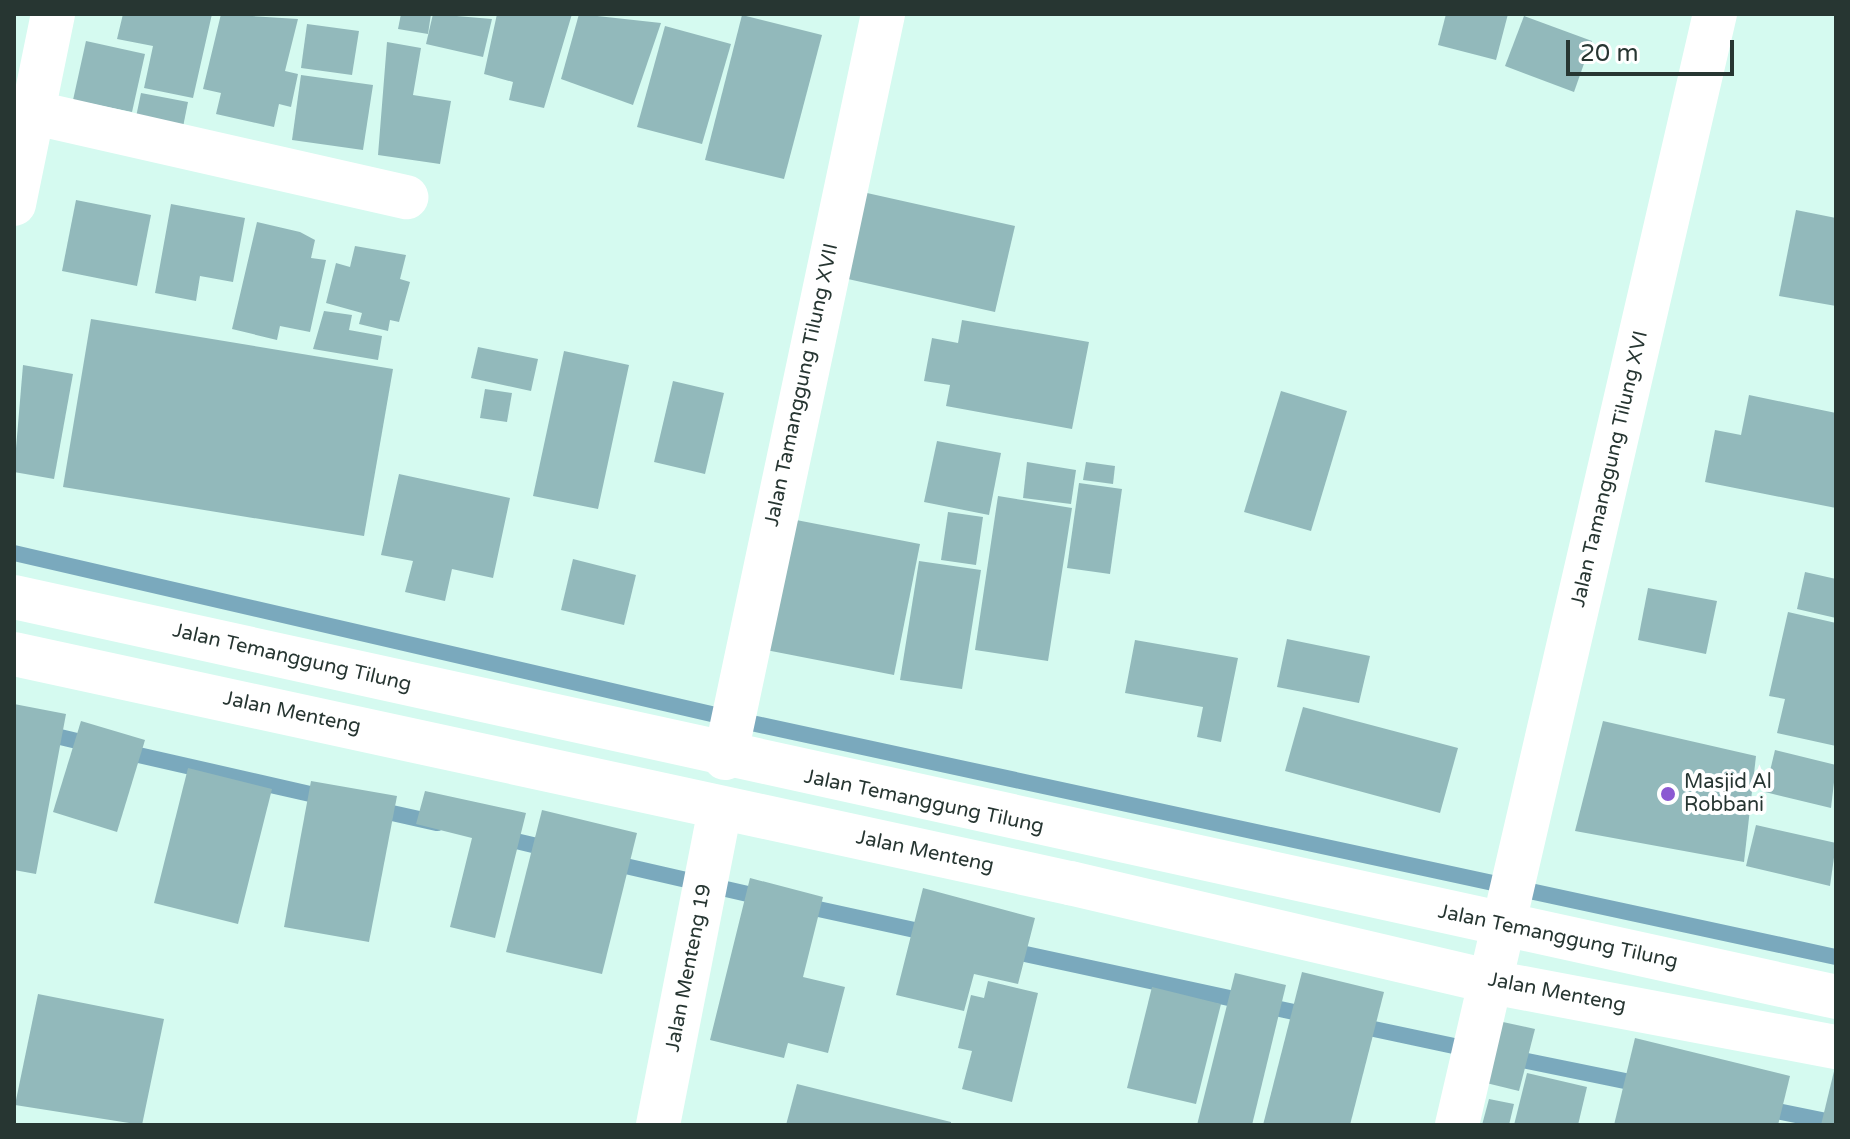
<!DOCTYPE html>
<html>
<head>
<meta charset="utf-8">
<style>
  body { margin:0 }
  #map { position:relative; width:1850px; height:1139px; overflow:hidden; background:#d5faf0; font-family:"Varela Round",sans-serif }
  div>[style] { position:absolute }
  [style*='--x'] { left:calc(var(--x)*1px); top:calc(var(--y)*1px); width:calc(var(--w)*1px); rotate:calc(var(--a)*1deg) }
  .stream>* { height:16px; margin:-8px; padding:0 8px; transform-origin:8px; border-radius:8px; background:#7aa9bd }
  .building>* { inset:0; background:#92b9bb }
  .minor>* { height:44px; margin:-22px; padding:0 22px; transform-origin:22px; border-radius:22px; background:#fff }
  .tertiary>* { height:44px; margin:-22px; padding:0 22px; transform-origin:22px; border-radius:22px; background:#fff }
  .dots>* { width:22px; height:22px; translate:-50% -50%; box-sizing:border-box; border:4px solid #fff; border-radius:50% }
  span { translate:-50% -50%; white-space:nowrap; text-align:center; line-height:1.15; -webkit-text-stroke:8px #fff; paint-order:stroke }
  .street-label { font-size:20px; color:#273632 }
  .poi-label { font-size:20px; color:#273632 }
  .left { translate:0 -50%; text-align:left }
  .frame { position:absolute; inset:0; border:16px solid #273632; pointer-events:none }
  .scale { position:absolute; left:1566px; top:40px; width:168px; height:36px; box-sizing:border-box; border:4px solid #273632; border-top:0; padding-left:10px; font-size:24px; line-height:28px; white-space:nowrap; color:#273632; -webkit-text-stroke:6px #fff; paint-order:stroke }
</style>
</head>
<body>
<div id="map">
  <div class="stream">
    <i style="--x:14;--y:553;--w:738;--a:13"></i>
    <i style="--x:733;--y:719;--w:1128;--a:12.18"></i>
    <i style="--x:14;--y:726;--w:82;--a:13.4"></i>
    <i style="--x:121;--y:751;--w:212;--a:12.8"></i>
    <i style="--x:374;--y:809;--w:65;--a:12.5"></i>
    <i style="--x:499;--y:837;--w:57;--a:13.3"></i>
    <i style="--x:608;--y:862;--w:161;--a:12.9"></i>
    <i style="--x:800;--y:905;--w:136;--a:12.3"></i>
    <i style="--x:1007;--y:950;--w:313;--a:12.2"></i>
    <i style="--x:1355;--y:1025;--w:121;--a:12"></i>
    <i style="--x:1507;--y:1057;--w:141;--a:11.5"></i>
    <i style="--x:1762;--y:1108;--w:76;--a:11.5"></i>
  </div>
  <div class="building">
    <i style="clip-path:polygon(123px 14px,212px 14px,193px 98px,144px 88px,153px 46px,117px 39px)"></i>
    <i style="clip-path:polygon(221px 14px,298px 19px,285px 71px,298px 74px,291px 107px,279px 104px,274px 127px,216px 114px,221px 93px,203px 89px)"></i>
    <i style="clip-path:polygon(401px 14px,431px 14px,428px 34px,398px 29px)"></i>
    <i style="clip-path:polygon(433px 14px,492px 19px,483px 57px,426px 44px)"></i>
    <i style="clip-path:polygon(497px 14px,572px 14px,544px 108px,509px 100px,513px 82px,484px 74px)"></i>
    <i style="clip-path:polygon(579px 14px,661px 23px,633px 105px,561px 79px)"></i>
    <i style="clip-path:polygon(1446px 14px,1508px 14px,1496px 60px,1438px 45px)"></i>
    <i style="clip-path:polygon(742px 15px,822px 35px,784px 179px,705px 160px)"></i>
    <i style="clip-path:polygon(1524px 16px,1592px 41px,1574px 92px,1505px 66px)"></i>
    <i style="clip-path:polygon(307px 24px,359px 31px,352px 75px,301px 68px)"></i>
    <i style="clip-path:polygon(665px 26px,731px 44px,702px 144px,637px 127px)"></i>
    <i style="clip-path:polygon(86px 41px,145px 54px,132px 112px,73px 100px)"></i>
    <i style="clip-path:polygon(387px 42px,421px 48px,413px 95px,451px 101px,440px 164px,378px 155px)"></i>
    <i style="clip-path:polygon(301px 75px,373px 85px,363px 150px,292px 140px)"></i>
    <i style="clip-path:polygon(141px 93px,188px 102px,183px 127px,136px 117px)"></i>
    <i style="clip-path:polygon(858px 191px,1015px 226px,995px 312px,839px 277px)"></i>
    <i style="clip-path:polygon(76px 200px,151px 215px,137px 286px,62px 271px)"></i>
    <i style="clip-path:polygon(171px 204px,245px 218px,233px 282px,200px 276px,196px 301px,155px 293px)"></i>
    <i style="clip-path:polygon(1796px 210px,1836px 218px,1836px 306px,1779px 296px)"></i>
    <i style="clip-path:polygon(257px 222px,300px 232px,315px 240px,311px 258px,326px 260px,310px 332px,280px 326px,277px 340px,232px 329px)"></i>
    <i style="clip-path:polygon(355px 246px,406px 255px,400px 279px,410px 282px,399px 322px,390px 320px,388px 331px,359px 324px,362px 313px,326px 303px,336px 263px,350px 267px)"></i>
    <i style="clip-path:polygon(324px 311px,352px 315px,349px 330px,382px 336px,378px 360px,313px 349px)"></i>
    <i style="clip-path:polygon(91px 319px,393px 369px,364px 536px,63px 487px)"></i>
    <i style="clip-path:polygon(962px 320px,1089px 342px,1072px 429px,946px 406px,950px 385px,924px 381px,932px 338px,958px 343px)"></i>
    <i style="clip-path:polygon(478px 347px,538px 359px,531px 391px,471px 378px)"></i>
    <i style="clip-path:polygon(564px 351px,629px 365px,598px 509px,533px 496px)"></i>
    <i style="clip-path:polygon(23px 365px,73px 374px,54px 479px,14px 472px)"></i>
    <i style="clip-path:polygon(673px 381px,724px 393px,705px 474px,654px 462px)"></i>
    <i style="clip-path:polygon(485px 389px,512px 393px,507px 422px,480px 418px)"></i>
    <i style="clip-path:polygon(1281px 391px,1347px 411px,1311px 531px,1244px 512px)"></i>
    <i style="clip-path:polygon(1749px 395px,1836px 413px,1836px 508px,1705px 482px,1715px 430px,1741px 435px)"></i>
    <i style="clip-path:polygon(937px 441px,1001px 453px,989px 515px,924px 502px)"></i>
    <i style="clip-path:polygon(1027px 462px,1076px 470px,1071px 504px,1023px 498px)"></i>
    <i style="clip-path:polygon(1086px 462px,1115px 466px,1113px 484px,1083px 480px)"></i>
    <i style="clip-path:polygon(399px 474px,510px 498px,493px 578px,452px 569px,445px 601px,405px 592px,413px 561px,381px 555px)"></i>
    <i style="clip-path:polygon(1079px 483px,1122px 489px,1110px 574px,1067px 568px)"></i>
    <i style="clip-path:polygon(998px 496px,1072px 508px,1048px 661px,975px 650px)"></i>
    <i style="clip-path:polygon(948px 512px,983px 517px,976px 565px,941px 560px)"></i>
    <i style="clip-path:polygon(791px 519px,920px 544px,894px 675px,766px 650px)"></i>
    <i style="clip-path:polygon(573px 559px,636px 575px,624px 625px,561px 610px)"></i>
    <i style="clip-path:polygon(919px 561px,981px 570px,962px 689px,900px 680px)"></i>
    <i style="clip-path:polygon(1805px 572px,1836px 579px,1836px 618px,1797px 609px)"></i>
    <i style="clip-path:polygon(1648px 588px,1717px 601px,1706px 654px,1638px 640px)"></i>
    <i style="clip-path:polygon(1788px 612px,1836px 623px,1836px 746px,1777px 733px,1785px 699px,1769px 696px)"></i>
    <i style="clip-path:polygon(1287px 639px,1370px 656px,1359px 703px,1277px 687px)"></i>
    <i style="clip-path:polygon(1135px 640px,1238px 658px,1221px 742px,1197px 737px,1203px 707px,1125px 693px)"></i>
    <i style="clip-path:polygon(14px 704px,66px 714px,36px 874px,14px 870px)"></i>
    <i style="clip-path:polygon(1303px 707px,1458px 748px,1440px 813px,1285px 771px)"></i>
    <i style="clip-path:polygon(81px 721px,145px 740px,117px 832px,53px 812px)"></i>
    <i style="clip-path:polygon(1603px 721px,1756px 756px,1744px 862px,1575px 831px)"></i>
    <i style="clip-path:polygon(1775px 750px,1836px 765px,1831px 808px,1765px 792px)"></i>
    <i style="clip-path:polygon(188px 768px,272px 789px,238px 924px,154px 903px)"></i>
    <i style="clip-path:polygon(311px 781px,397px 796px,369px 942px,284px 927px)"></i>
    <i style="clip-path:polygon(425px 791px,526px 813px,495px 938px,450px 927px,472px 838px,416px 824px)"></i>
    <i style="clip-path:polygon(542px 810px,637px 833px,602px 974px,506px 952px)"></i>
    <i style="clip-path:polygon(1756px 825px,1836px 843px,1830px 886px,1746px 866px)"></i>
    <i style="clip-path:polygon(750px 878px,823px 897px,803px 977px,845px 987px,828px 1053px,788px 1043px,784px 1058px,710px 1040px)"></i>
    <i style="clip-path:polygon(923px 888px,1035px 918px,1018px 984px,974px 974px,964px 1011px,896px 995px)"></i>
    <i style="clip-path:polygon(1302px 972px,1384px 992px,1350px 1125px,1263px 1125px)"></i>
    <i style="clip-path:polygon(1235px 973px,1286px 985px,1252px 1125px,1197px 1125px)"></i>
    <i style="clip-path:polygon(988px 981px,1038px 993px,1012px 1102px,962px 1089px,972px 1051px,958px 1048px,971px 995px,984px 998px)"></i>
    <i style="clip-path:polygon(1152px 987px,1221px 1004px,1196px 1104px,1127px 1088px)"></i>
    <i style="clip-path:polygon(38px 994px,164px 1019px,142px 1125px,15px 1105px)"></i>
    <i style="clip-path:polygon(1489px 1019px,1535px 1029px,1519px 1091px,1474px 1080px)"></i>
    <i style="clip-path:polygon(1635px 1038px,1790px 1076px,1778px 1125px,1614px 1125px)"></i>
    <i style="clip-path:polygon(1835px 1067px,1836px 1125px,1821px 1125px)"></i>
    <i style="clip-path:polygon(1527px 1073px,1587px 1087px,1578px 1125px,1514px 1125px)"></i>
    <i style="clip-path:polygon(797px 1084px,951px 1122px,951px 1125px,786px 1125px)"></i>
    <i style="clip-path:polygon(1489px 1099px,1514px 1104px,1509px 1125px,1482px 1125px)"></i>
  </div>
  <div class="minor">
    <i style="--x:31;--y:112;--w:385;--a:12.8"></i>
    <i style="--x:14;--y:204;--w:194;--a:-78.4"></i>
    <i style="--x:725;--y:758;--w:761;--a:-78.01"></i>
    <i style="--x:658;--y:1125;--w:321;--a:-78.9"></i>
    <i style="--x:1457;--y:1125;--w:1141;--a:-76.93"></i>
  </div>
  <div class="tertiary">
    <i style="--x:14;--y:597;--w:1865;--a:12.38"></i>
    <i style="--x:14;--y:654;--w:1081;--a:12.24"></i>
    <i style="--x:1070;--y:883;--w:432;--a:13.2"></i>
    <i style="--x:1491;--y:982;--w:351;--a:10.7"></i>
  </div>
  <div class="dots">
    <i style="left:1668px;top:794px;background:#8b59d2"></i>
  </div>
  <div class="street-label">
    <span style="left:802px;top:385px;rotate:-78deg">Jalan Tamanggung Tilung XVII</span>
    <span style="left:1610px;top:469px;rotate:-77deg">Jalan Tamanggung Tilung XVI</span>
    <span style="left:292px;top:658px;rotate:13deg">Jalan Temanggung Tilung</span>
    <span style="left:292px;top:713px;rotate:12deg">Jalan Menteng</span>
    <span style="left:924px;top:802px;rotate:12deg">Jalan Temanggung Tilung</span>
    <span style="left:925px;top:852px;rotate:12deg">Jalan Menteng</span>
    <span style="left:1558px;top:937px;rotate:12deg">Jalan Temanggung Tilung</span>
    <span style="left:689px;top:968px;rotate:-79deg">Jalan Menteng 19</span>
    <span style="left:1557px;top:993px;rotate:11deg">Jalan Menteng</span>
  </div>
  <div class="poi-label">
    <span class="left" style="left:1684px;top:794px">Masjid Al<br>Robbani</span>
  </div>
  <div class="frame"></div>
  <div class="scale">20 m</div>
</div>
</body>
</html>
